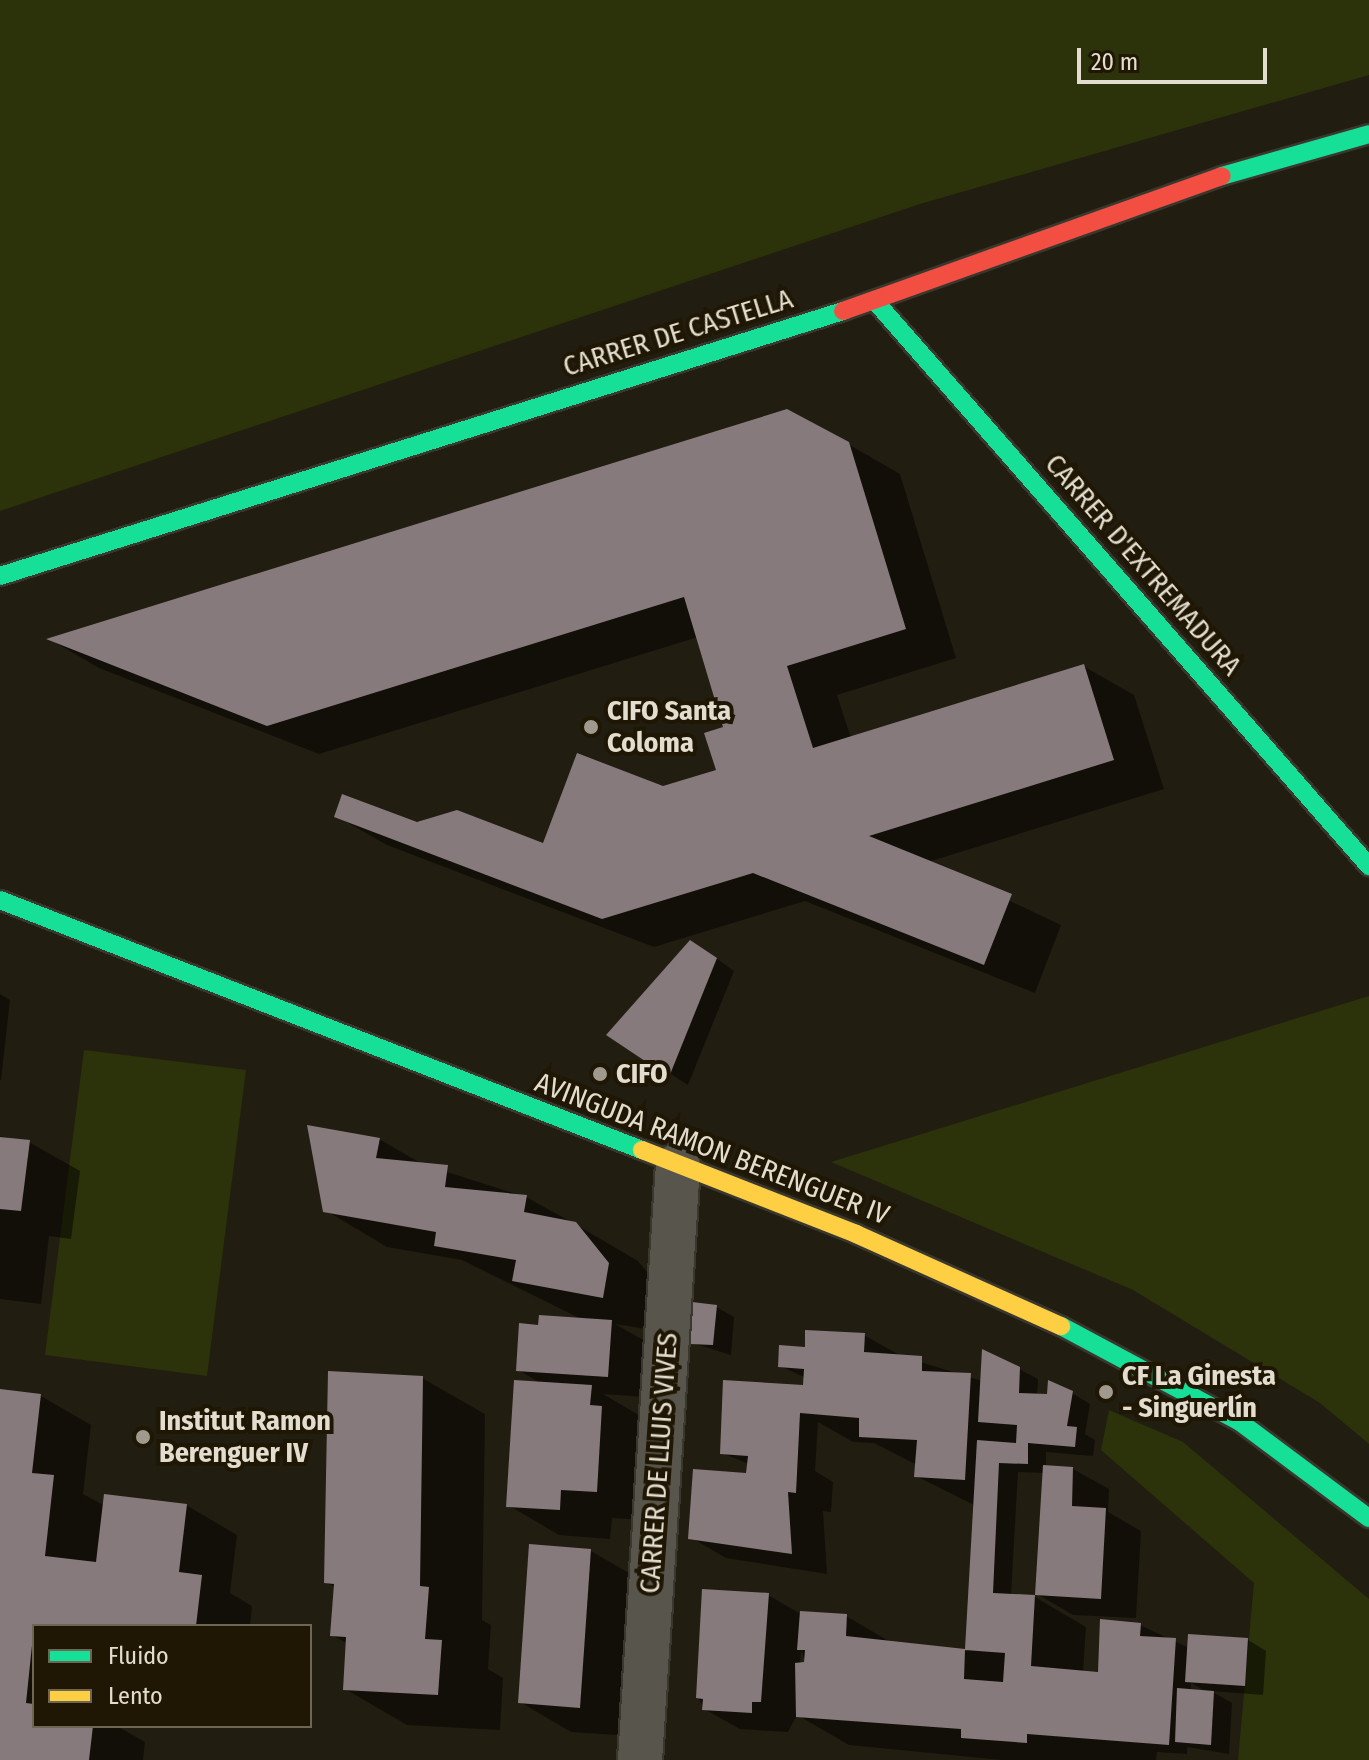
<!DOCTYPE html>
<html>
<head>
<meta charset="utf-8">
<style>
  body { margin:0 }
  #map { position:relative; width:1369px; height:1760px; overflow:hidden; background:#221d11; font-family:"Fira Sans Condensed",sans-serif }
  div>[style] { position:absolute }
  [style*='--x'] { left:calc(var(--x)*1px); top:calc(var(--y)*1px); width:calc(var(--w)*1px); rotate:calc(var(--a)*1deg) }
  .green>* { inset:0; background:#2c3209 }
  .shadow>* { inset:0; background:#0007 }
  .building>* { inset:0; background:#877a7d }
  .roads { filter:drop-shadow(2px 0 #3a372e) drop-shadow(-2px 0 #3a372e) drop-shadow(0 2px #3a372e) drop-shadow(0 -2px #3a372e) }
  .street>* { height:44px; margin:-22px; padding:0 22px; transform-origin:22px; border-radius:22px; background:#58554c }
  .fast>* { height:18px; margin:-9px; padding:0 9px; transform-origin:9px; border-radius:9px; background:#16e098 }
  .slow>* { height:18px; margin:-9px; padding:0 9px; transform-origin:9px; border-radius:9px; background:#ffcf43 }
  .jam>* { height:18px; margin:-9px; padding:0 9px; transform-origin:9px; border-radius:9px; background:#f24e42 }
  .dots>* { width:22px; height:22px; translate:-50% -50%; box-sizing:border-box; border:4px solid #1f1603; border-radius:50% }
  span { translate:-50% -50%; white-space:nowrap; text-align:center; line-height:1.15; -webkit-text-stroke:8px #1f1603; paint-order:stroke }
  .street-label { font-size:28px; color:#e3ddd0 }
  .poi-label { font-size:28px; color:#e3ddd0; font-weight:700 }
  .left { translate:0 -50%; text-align:left }
  .legend { position:absolute; left:32px; top:1624px; width:280px; height:104px; box-sizing:border-box; background:#1f1603; border:2px solid #6d6655; margin:0; padding:10px 14px; list-style:none; font-size:24px; color:#e3ddd0 }
  .legend li { display:flex; align-items:center; gap:16px; height:40px }
  .legend b { width:40px; border:2px solid #6d6655 }
  .scale { position:absolute; left:1077px; top:48px; width:190px; height:36px; box-sizing:border-box; border:4px solid #e3ddd0; border-top:0; padding-left:10px; font-size:24px; line-height:28px; white-space:nowrap; color:#e3ddd0; -webkit-text-stroke:6px #1f1603; paint-order:stroke }
</style>
</head>
<body>
<div id="map">
  <div class="green">
    <i style="clip-path:polygon(0 0,1369px 0,1369px 75px,920px 204px,0 511px)"></i>
    <i style="clip-path:polygon(1369px 996px,1369px 1444px,1320px 1403px,1133px 1290px,831px 1162px)"></i>
    <i style="clip-path:polygon(84px 1050px,246px 1070px,207px 1376px,45px 1355px)"></i>
    <i style="clip-path:polygon(1109px 1410px,1183px 1442px,1369px 1599px,1369px 1760px,1238px 1760px,1254px 1583px,1101px 1450px)"></i>
  </div>
  <div class="shadow">
    <i style="clip-path:polygon(848px 444px,900px 474px,956px 658px,837px 695px,851px 738px,1083px 666px,1134px 695px,1164px 789px,928px 862px,1061px 925px,1035px 993px,805px 901px,654px 947px,387px 845px,336px 816px,544px 845px,663px 788px,719px 771px,726px 729px,698px 637px,319px 754px,99px 668px,51px 640px)"></i>
    <i style="clip-path:polygon(709px 953px,734px 971px,688px 1085px,609px 1035px)"></i>
    <i style="clip-path:polygon(0 994px,10px 1000px,1px 1080px,0 1080px)"></i>
    <i style="clip-path:polygon(0 1136px,29px 1142px,80px 1171px,71px 1239px,49px 1236px,41px 1304px,0 1299px)"></i>
    <i style="clip-path:polygon(379px 1139px,422px 1164px,526px 1197px,575px 1224px,638px 1261px,671px 1301px,665px 1332px,615px 1324px,647px 1342px,644px 1397px,603px 1394px,642px 1417px,647px 1520px,612px 1518px,610px 1539px,559px 1535px,508px 1505px,542px 1384px,518px 1370px,539px 1327px,583px 1320px,462px 1260px,387px 1247px,325px 1210px)"></i>
    <i style="clip-path:polygon(716px 1307px,734px 1317px,731px 1355px,692px 1343px)"></i>
    <i style="clip-path:polygon(evenodd,864px 1335px,901px 1356px,982px 1381px,1019px 1369px,1038px 1379px,1037px 1396px,1072px 1393px,1090px 1404px,1085px 1434px,1095px 1440px,1093px 1456px,1046px 1452px,1046px 1467px,1073px 1469px,1109px 1489px,1108px 1512px,1141px 1531px,1136px 1618px,1073px 1615px,1037px 1594px,1044px 1473px,1018px 1472px,1011px 1596px,1035px 1597px,1086px 1627px,1083px 1672px,1099px 1674px,1140px 1625px,1189px 1648px,1248px 1640px,1266px 1651px,1263px 1695px,1211px 1691px,1232px 1703px,1229px 1754px,1187px 1747px,1187px 1754px,1157px 1752px,1156px 1760px,1002px 1760px,849px 1745px,797px 1715px,788px 1732px,740px 1729px,704px 1709px,698px 1697px,768px 1595px,801px 1614px,846px 1616px,892px 1643px,967px 1651px,976px 1506px,916px 1476px,917px 1465px,874px 1443px,853px 1442px,818px 1422px,815px 1471px,833px 1482px,831px 1512px,823px 1511px,827px 1574px,726px 1558px,690px 1537px,748px 1475px,749px 1464px,722px 1453px,804px 1387px,804px 1377px,780px 1366px,806px 1349px,864px 1335px,801px 1650px,806px 1663px,800px 1664px,801px 1650px,864px 1335px,1191px 1683px,1207px 1692px,1191px 1691px,1191px 1683px)"></i>
    <i style="clip-path:polygon(422px 1378px,485px 1414px,482px 1620px,491px 1625px,488px 1669px,503px 1678px,500px 1730px,407px 1725px,345px 1689px,348px 1644px,332px 1635px,336px 1588px,326px 1582px)"></i>
    <i style="clip-path:polygon(0 1391px,41px 1396px,91px 1425px,83px 1494px,105px 1506px,186px 1505px,237px 1535px,230px 1593px,252px 1606px,250px 1626px,34px 1626px,34px 1726px,117px 1726px,145px 1742px,143px 1760px,0 1760px)"></i>
    <i style="clip-path:polygon(591px 1551px,641px 1580px,631px 1736px,571px 1732px,520px 1702px)"></i>
  </div>
  <div class="building">
    <i style="clip-path:polygon(787px 409px,849px 442px,906px 629px,787px 666px,813px 748px,1084px 664px,1114px 760px,869px 836px,1012px 894px,984px 965px,753px 873px,602px 919px,334px 817px,342px 794px,417px 822px,457px 810px,543px 843px,577px 753px,663px 786px,716px 770px,704px 733px,723px 727px,684px 597px,267px 726px,46px 639px)"></i>
    <i style="clip-path:polygon(690px 940px,717px 958px,669px 1077px,606px 1035px)"></i>
    <i style="clip-path:polygon(307px 1125px,380px 1138px,376px 1158px,448px 1165px,445px 1187px,527px 1195px,524px 1212px,576px 1222px,609px 1263px,603px 1298px,512px 1281px,516px 1260px,434px 1246px,436px 1232px,323px 1212px)"></i>
    <i style="clip-path:polygon(0 1137px,30px 1140px,21px 1211px,0 1209px)"></i>
    <i style="clip-path:polygon(692px 1302px,717px 1305px,713px 1345px,690px 1344px)"></i>
    <i style="clip-path:polygon(539px 1315px,612px 1320px,608px 1377px,516px 1371px,519px 1323px,538px 1325px)"></i>
    <i style="clip-path:polygon(805px 1330px,865px 1333px,864px 1352px,922px 1356px,922px 1371px,971px 1373px,965px 1480px,914px 1477px,917px 1440px,859px 1437px,859px 1418px,800px 1413px,796px 1493px,788px 1492px,792px 1554px,688px 1539px,693px 1469px,746px 1473px,748px 1456px,720px 1454px,723px 1380px,803px 1385px,804px 1369px,778px 1367px,779px 1345px,805px 1347px)"></i>
    <i style="clip-path:polygon(evenodd,982px 1349px,1020px 1367px,1019px 1393px,1047px 1394px,1048px 1380px,1073px 1391px,1067px 1426px,1077px 1427px,1075px 1447px,1028px 1443px,1028px 1464px,999px 1463px,993px 1593px,1035px 1595px,1031px 1666px,1098px 1672px,1100px 1619px,1141px 1623px,1140px 1636px,1176px 1638px,1169px 1745px,1027px 1734px,1027px 1743px,961px 1738px,961px 1729px,796px 1717px,795px 1663px,804px 1662px,805px 1650px,797px 1650px,800px 1611px,847px 1614px,846px 1636px,965px 1649px,977px 1440px,1016px 1443px,1017px 1425px,978px 1422px,982px 1349px,965px 1650px,1005px 1653px,1003px 1682px,964px 1679px,965px 1650px)"></i>
    <i style="clip-path:polygon(328px 1371px,423px 1376px,420px 1586px,429px 1587px,425px 1639px,442px 1640px,438px 1695px,343px 1690px,346px 1637px,330px 1636px,334px 1584px,324px 1583px)"></i>
    <i style="clip-path:polygon(514px 1380px,592px 1385px,590px 1405px,602px 1406px,597px 1492px,561px 1490px,560px 1510px,506px 1507px)"></i>
    <i style="clip-path:polygon(0 1389px,41px 1394px,32px 1473px,54px 1475px,45px 1556px,96px 1562px,104px 1494px,187px 1504px,179px 1572px,202px 1575px,196px 1626px,34px 1626px,26px 1703px,34px 1704px,34px 1726px,93px 1726px,89px 1760px,0 1760px)"></i>
    <i style="clip-path:polygon(1043px 1465px,1073px 1467px,1072px 1506px,1106px 1508px,1101px 1599px,1035px 1595px)"></i>
    <i style="clip-path:polygon(529px 1544px,591px 1549px,580px 1708px,518px 1703px)"></i>
    <i style="clip-path:polygon(702px 1589px,769px 1593px,761px 1702px,752px 1702px,752px 1713px,702px 1710px,703px 1699px,696px 1698px)"></i>
    <i style="clip-path:polygon(1188px 1634px,1248px 1638px,1245px 1686px,1185px 1682px)"></i>
    <i style="clip-path:polygon(1177px 1688px,1214px 1691px,1211px 1745px,1175px 1742px)"></i>
  </div>
  <div class="roads">
    <div class="street">
      <i style="--x:640;--y:1760;--w:596;--a:-86.35"></i>
    </div>
    <div class="fast">
      <i style="--x:1222;--y:176;--w:153;--a:-15.9"></i>
      <i style="--x:875;--y:301;--w:751;--a:48.84"></i>
      <i style="--x:0;--y:576;--w:884;--a:-17.45"></i>
      <i style="--x:0;--y:900;--w:689;--a:21.28"></i>
      <i style="--x:1061;--y:1326;--w:203;--a:28.2"></i>
      <i style="--x:1240;--y:1422;--w:161;--a:36.7"></i>
    </div>
    <div class="slow">
      <i style="--x:642;--y:1150;--w:230;--a:21.4"></i>
      <i style="--x:856;--y:1234;--w:225;--a:24.2"></i>
    </div>
    <div class="jam">
      <i style="--x:843;--y:311;--w:402;--a:-19.6"></i>
    </div>
  </div>
  <div class="dots">
    <i style="left:591px;top:727px;background:#9f9a8d"></i>
    <i style="left:600px;top:1074px;background:#9f9a8d"></i>
    <i style="left:1106px;top:1392px;background:#9f9a8d"></i>
    <i style="left:143px;top:1437px;background:#9f9a8d"></i>
  </div>
  <div class="street-label">
    <span style="left:678px;top:333px;rotate:-17deg">CARRER DE CASTELLA</span>
    <span style="left:1143px;top:565px;rotate:49deg">CARRER D'EXTREMADURA</span>
    <span style="left:712px;top:1149px;rotate:21deg">AVINGUDA RAMON BERENGUER IV</span>
    <span style="left:659px;top:1463px;rotate:-86deg">CARRER DE LLUIS VIVES</span>
  </div>
  <div class="poi-label">
    <span class="left" style="left:607px;top:727px">CIFO Santa<br>Coloma</span>
    <span class="left" style="left:616px;top:1074px">CIFO</span>
    <span class="left" style="left:1122px;top:1392px">CF La Ginesta<br>- Singuerlín</span>
    <span class="left" style="left:159px;top:1437px">Institut Ramon<br>Berenguer IV</span>
  </div>
  <ul class="legend">
  <li><b style="height:10px;background:#16e098"></b>Fluido</li>
  <li><b style="height:10px;background:#ffcf43"></b>Lento</li>
  </ul>
  <div class="scale">20 m</div>
</div>
</body>
</html>
